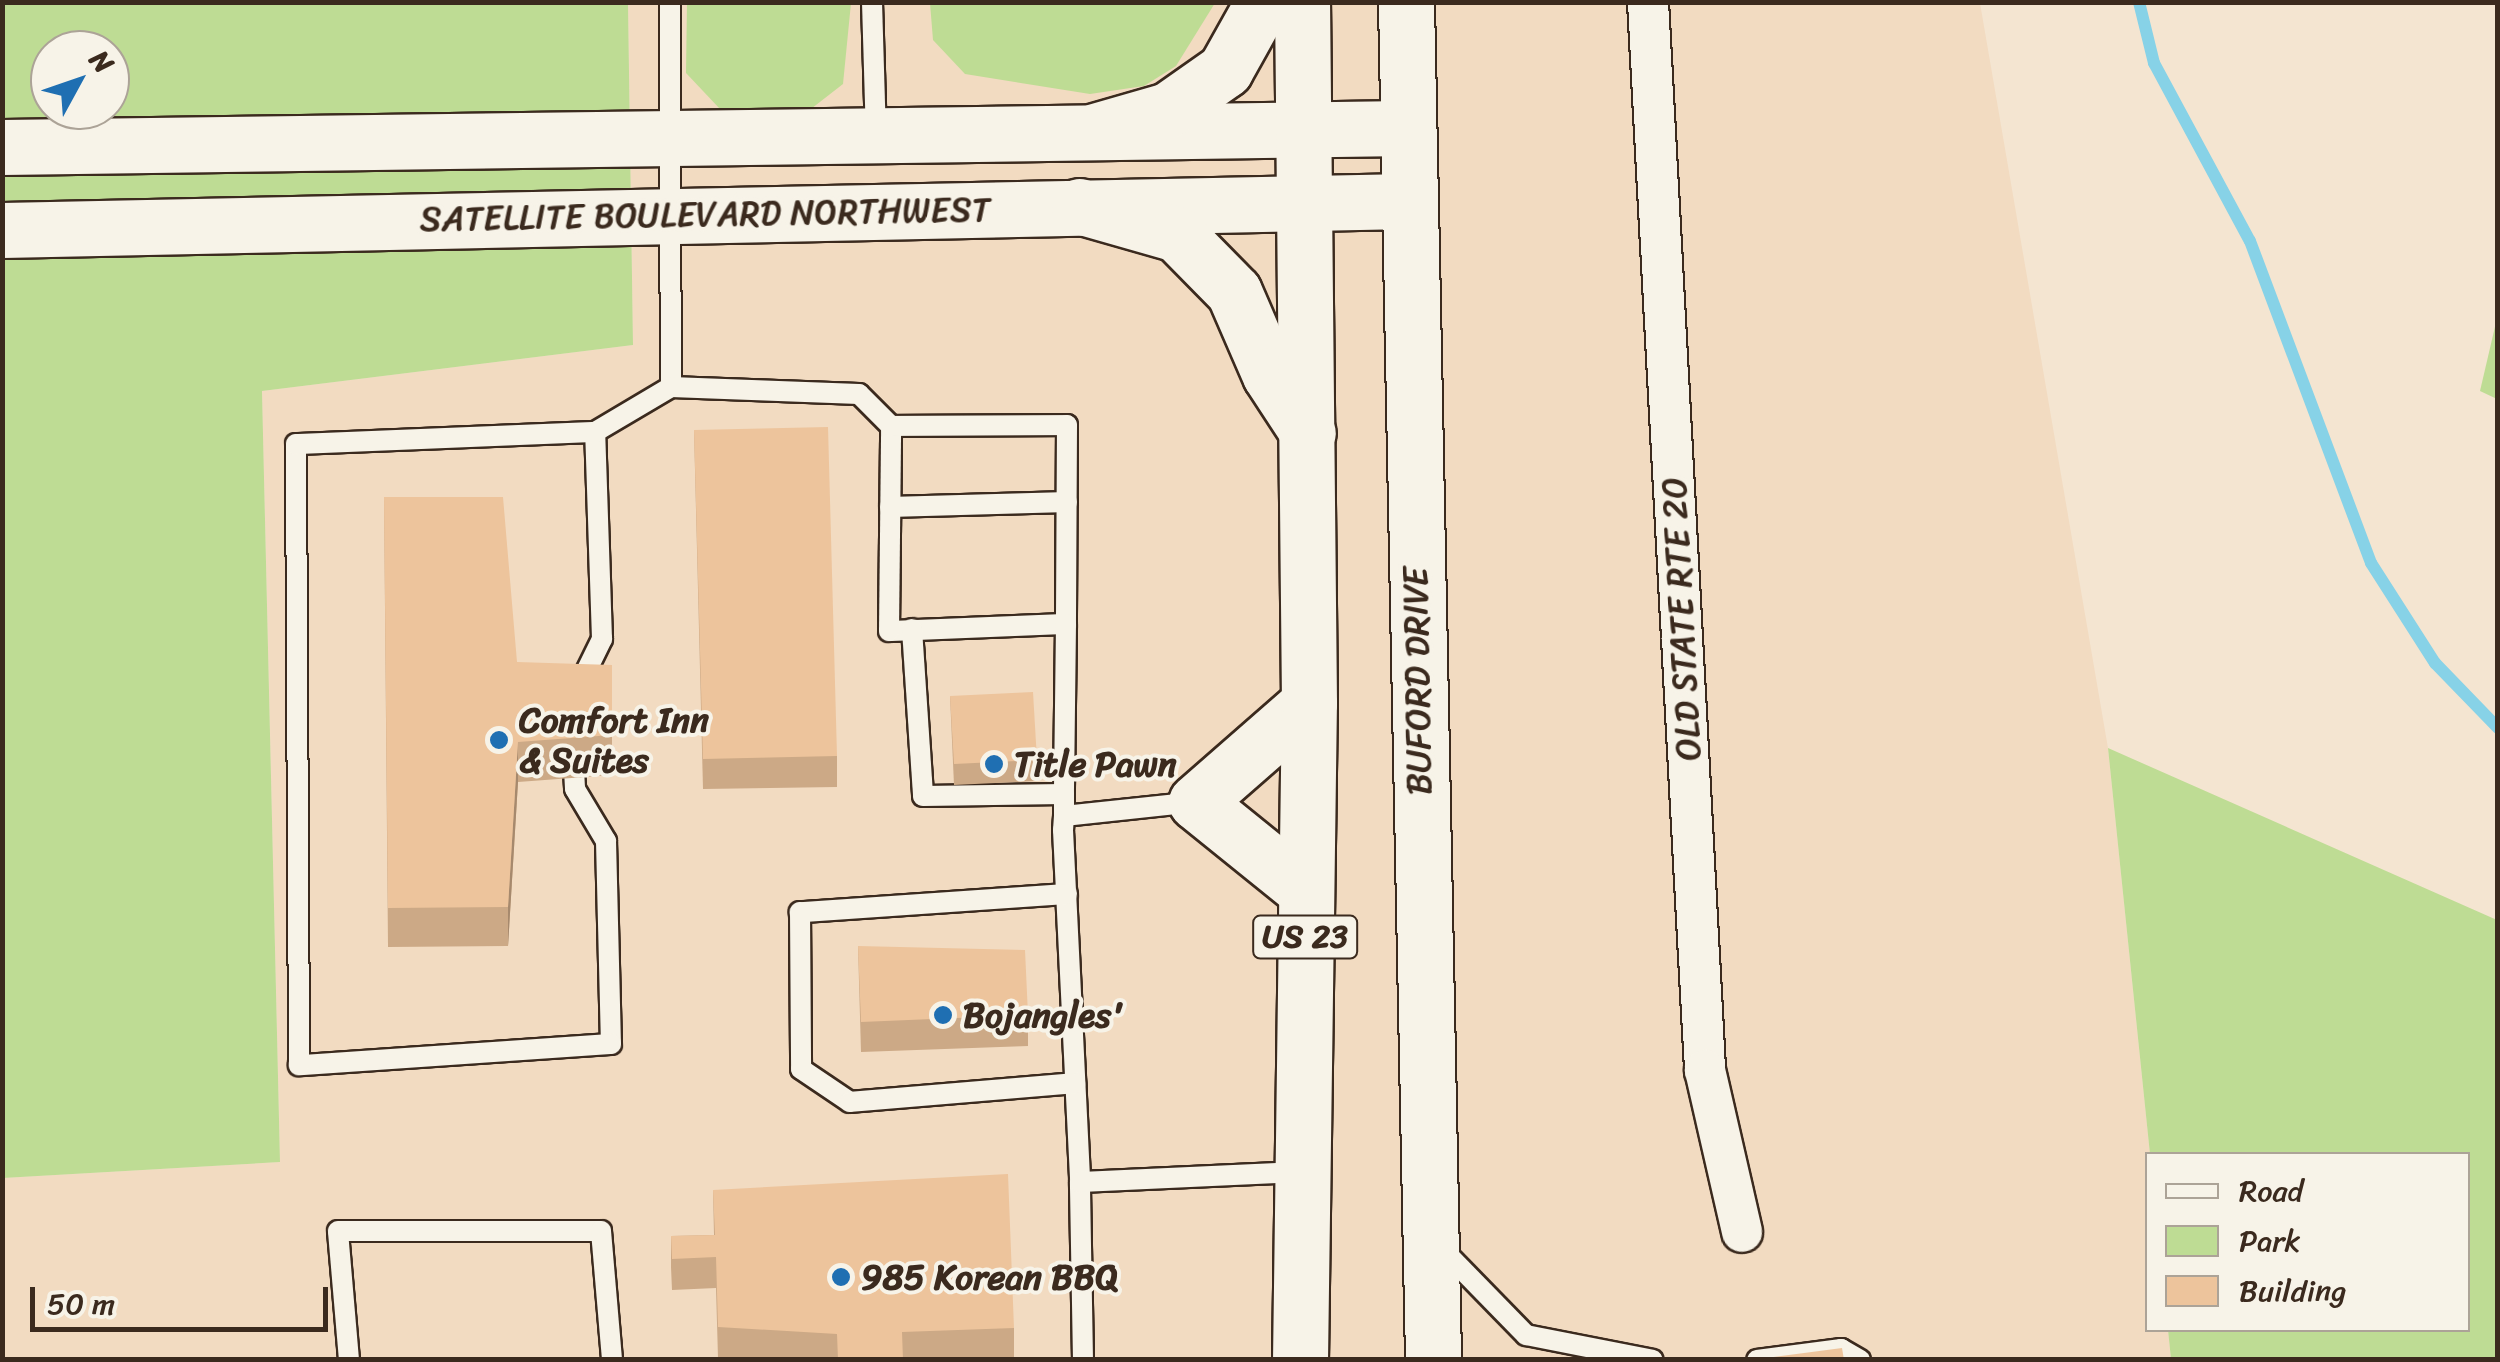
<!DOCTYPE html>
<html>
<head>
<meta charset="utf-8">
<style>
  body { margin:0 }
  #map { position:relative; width:2500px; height:1362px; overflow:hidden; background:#f4e5d1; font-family:Sriracha,sans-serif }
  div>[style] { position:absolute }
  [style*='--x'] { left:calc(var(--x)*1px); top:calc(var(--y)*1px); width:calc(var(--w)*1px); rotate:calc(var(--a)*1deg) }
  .built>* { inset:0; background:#f2dbc1 }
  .green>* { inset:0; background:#bedc94 }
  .stream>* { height:12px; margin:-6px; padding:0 6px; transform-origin:6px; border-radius:6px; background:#87d2e7 }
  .roads { filter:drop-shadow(2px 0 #3b2a1e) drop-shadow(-2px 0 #3b2a1e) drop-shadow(0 2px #3b2a1e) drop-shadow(0 -2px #3b2a1e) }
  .lane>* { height:20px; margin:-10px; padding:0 10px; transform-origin:10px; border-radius:10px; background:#f7f3e8 }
  .street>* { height:40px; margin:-20px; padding:0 20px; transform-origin:20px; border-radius:20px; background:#f7f3e8 }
  .secondary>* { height:55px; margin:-27.5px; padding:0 27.5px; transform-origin:27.5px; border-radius:27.5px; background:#f7f3e8 }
  .highway>* { height:55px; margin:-27.5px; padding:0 27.5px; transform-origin:27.5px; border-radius:27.5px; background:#f7f3e8 }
  .wall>* { inset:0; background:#cca986 }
  .shaded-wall>* { inset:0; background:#a6896d }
  .building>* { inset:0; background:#edc49c }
  .dots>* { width:28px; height:28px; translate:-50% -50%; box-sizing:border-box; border:5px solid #f7f3e8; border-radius:50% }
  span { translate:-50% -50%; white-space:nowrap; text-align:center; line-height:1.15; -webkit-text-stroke:8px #f7f3e8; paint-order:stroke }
  .shield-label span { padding:2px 8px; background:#f7f3e8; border:2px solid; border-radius:8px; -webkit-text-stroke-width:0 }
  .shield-label { font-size:32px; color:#3b2a1e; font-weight:700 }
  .street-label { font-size:35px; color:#3b2a1e }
  .poi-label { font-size:35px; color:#3b2a1e; font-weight:700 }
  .left { translate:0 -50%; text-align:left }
  .frame { position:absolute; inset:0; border:5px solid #3b2a1e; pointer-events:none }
  .legend { position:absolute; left:2145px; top:1152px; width:325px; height:180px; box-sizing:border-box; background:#f7f3e8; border:2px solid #aca397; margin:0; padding:12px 18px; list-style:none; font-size:30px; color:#3b2a1e }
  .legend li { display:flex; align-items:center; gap:20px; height:50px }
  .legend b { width:50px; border:2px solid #aca397 }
  .north { position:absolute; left:30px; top:30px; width:100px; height:100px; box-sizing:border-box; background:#f7f3e8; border:2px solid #aca397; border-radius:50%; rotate:50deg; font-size:28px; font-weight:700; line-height:40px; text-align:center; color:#3b2a1e }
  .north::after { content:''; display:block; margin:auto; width:35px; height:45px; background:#1f6fb2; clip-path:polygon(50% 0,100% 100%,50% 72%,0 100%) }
  .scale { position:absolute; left:30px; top:1287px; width:298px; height:45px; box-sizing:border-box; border:5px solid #3b2a1e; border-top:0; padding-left:12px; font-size:30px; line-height:35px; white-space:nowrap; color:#3b2a1e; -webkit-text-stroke:8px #f7f3e8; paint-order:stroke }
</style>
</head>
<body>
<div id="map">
  <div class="built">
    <i style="clip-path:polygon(628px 3px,1980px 3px,2108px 748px,2150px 1154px,2148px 1330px,2168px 1330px,2171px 1359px,3px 1360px,3px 1178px,280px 1162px,262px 391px,633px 345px)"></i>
  </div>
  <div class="green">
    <i style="clip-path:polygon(evenodd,3px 3px,628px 3px,633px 345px,262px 391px,280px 1162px,3px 1178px,3px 3px,50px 50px,110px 50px,110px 110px,50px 110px,50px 50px)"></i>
    <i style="clip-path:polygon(687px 3px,851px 3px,843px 84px,807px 112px,720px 109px,686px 73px)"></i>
    <i style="clip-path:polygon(930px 3px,930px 2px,1215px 3px,1176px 66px,1144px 86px,1090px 94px,965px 74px,933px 40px)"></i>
    <i style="clip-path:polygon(2497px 318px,2497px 399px,2480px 391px)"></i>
    <i style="clip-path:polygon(2108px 748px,2497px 920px,2497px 1359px,2171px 1359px,2168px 1330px,2468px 1330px,2468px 1154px,2150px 1154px)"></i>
  </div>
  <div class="stream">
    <i style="--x:2139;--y:2;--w:63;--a:76.2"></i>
    <i style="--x:2154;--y:63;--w:202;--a:61.7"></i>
    <i style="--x:2250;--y:241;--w:344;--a:69.4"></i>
    <i style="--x:2371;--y:563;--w:119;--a:57.4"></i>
    <i style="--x:2435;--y:663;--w:91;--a:45.9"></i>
  </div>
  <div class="roads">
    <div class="lane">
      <i style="--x:670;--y:2;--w:385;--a:89.9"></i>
      <i style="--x:872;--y:2;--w:132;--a:88.3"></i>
      <i style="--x:890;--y:507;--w:177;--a:-1.6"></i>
      <i style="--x:1066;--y:624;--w:177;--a:177.7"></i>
      <i style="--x:889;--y:631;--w:205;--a:-89.4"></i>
      <i style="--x:891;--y:426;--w:176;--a:-0.3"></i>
      <i style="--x:1067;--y:425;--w:199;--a:90.3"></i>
      <i style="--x:1066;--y:624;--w:170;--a:90.7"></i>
      <i style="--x:1064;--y:794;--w:22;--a:90"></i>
      <i style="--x:1064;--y:816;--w:14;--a:94"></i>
      <i style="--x:1063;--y:830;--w:352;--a:87.2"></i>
      <i style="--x:912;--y:629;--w:167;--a:86.2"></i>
      <i style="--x:923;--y:796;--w:141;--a:-0.8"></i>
      <i style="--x:578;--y:688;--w:55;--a:-63.9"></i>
      <i style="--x:602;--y:639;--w:207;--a:-91.9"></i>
      <i style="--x:573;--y:750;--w:39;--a:87"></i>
      <i style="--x:575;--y:789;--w:61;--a:59.2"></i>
      <i style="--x:606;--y:841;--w:203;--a:88.6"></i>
      <i style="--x:611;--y:1044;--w:313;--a:176.1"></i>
      <i style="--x:299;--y:1065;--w:621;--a:-90.28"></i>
      <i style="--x:296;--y:444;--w:299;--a:-2.3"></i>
      <i style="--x:595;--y:432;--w:88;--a:-30.6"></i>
      <i style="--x:671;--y:387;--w:188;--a:2.1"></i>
      <i style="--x:859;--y:394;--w:45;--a:45"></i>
      <i style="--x:1064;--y:816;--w:131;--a:-6.1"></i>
      <i style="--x:1067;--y:894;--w:268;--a:176.1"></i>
      <i style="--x:800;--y:912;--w:157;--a:89.6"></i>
      <i style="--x:801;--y:1069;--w:59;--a:34"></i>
      <i style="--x:850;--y:1102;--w:226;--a:-4.8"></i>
      <i style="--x:1443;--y:1250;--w:119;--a:45.7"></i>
      <i style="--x:1526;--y:1335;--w:129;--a:11.1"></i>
      <i style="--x:349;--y:1360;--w:129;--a:-94.9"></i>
      <i style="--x:338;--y:1231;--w:263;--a:0"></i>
      <i style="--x:601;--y:1231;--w:129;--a:85.1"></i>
      <i style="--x:1083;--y:1360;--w:178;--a:-91"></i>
      <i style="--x:1080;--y:1182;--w:220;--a:-2.6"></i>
      <i style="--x:1757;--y:1360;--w:85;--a:-7.5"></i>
      <i style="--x:1841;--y:1349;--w:22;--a:30"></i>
    </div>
    <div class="street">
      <i style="--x:1648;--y:2;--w:1070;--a:86.94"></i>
      <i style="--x:1705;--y:1070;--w:166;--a:77.1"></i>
    </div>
    <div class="secondary">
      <i style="--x:2;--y:147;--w:1405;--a:-0.77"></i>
      <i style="--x:2;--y:230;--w:1406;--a:-1.18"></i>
    </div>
    <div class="highway">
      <i style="--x:1406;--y:2;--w:1358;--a:88.86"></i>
      <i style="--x:1095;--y:131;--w:76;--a:-16"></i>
      <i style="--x:1168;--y:110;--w:70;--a:-35.1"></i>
      <i style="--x:1225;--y:70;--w:78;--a:-60.8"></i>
      <i style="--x:1079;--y:206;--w:102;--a:15.9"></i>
      <i style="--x:1177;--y:234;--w:81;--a:45.5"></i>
      <i style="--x:1234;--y:292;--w:90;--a:66.6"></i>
      <i style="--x:1270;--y:375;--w:69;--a:56.8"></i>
      <i style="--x:1306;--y:891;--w:141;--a:-141"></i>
      <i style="--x:1196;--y:802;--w:150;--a:-41.2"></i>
      <i style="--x:1300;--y:1360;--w:657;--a:-89.22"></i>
      <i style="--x:1309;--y:703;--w:701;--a:-90.57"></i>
    </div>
  </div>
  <div class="wall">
    <i style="clip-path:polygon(694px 430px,837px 756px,837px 787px,703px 789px)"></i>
    <i style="clip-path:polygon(384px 497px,517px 662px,612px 735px,612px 775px,518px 782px,508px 946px,388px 947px)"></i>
    <i style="clip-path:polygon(950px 696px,1037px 760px,1037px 781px,954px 785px)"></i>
    <i style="clip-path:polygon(858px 946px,1028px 1015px,1028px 1046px,861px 1052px)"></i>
    <i style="clip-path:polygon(713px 1190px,1014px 1328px,1014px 1359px,748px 1360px,718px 1358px,716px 1288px,672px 1290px,671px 1267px,671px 1236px,714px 1235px)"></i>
  </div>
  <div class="shaded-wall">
    <i style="clip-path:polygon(518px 742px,518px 782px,508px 946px,508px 907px)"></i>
  </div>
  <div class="building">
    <i style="clip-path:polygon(828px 427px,837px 756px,703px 759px,694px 430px)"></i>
    <i style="clip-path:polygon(384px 497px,503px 497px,517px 662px,612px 665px,612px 735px,518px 742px,508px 907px,388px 908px)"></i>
    <i style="clip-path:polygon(1033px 692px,1037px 760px,954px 764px,950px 696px)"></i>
    <i style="clip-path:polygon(858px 946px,1025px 950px,1028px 1015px,861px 1022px)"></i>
    <i style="clip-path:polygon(1008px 1174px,1014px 1328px,902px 1332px,903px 1360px,838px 1360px,837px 1334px,718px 1327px,716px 1257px,672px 1259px,671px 1236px,715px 1235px,713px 1190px)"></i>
    <i style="clip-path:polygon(1842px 1348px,1844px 1360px,1766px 1360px,1766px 1358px)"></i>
  </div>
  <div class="dots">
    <i style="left:499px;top:740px;background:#1f6fb2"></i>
    <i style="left:994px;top:764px;background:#1f6fb2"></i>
    <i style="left:943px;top:1015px;background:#1f6fb2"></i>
    <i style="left:841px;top:1277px;background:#1f6fb2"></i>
  </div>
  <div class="shield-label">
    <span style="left:1305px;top:937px">US 23</span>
  </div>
  <div class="street-label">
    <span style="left:705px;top:214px;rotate:-1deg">SATELLITE BOULEVARD NORTHWEST</span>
    <span style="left:1681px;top:619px;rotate:-93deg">OLD STATE RTE 20</span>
    <span style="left:1417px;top:681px;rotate:-91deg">BUFORD DRIVE</span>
  </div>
  <div class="poi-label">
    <span class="left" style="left:519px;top:740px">Comfort Inn<br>&amp; Suites</span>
    <span class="left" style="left:1014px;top:764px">Title Pawn</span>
    <span class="left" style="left:963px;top:1015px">Bojangles'</span>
    <span class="left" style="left:861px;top:1277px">985 Korean BBQ</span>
  </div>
  <div class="frame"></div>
  <ul class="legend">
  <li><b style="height:12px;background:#f7f3e8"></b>Road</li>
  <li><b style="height:28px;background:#bedc94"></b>Park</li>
  <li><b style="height:28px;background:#edc49c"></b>Building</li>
  </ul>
  <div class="north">N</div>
  <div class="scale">50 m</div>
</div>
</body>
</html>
